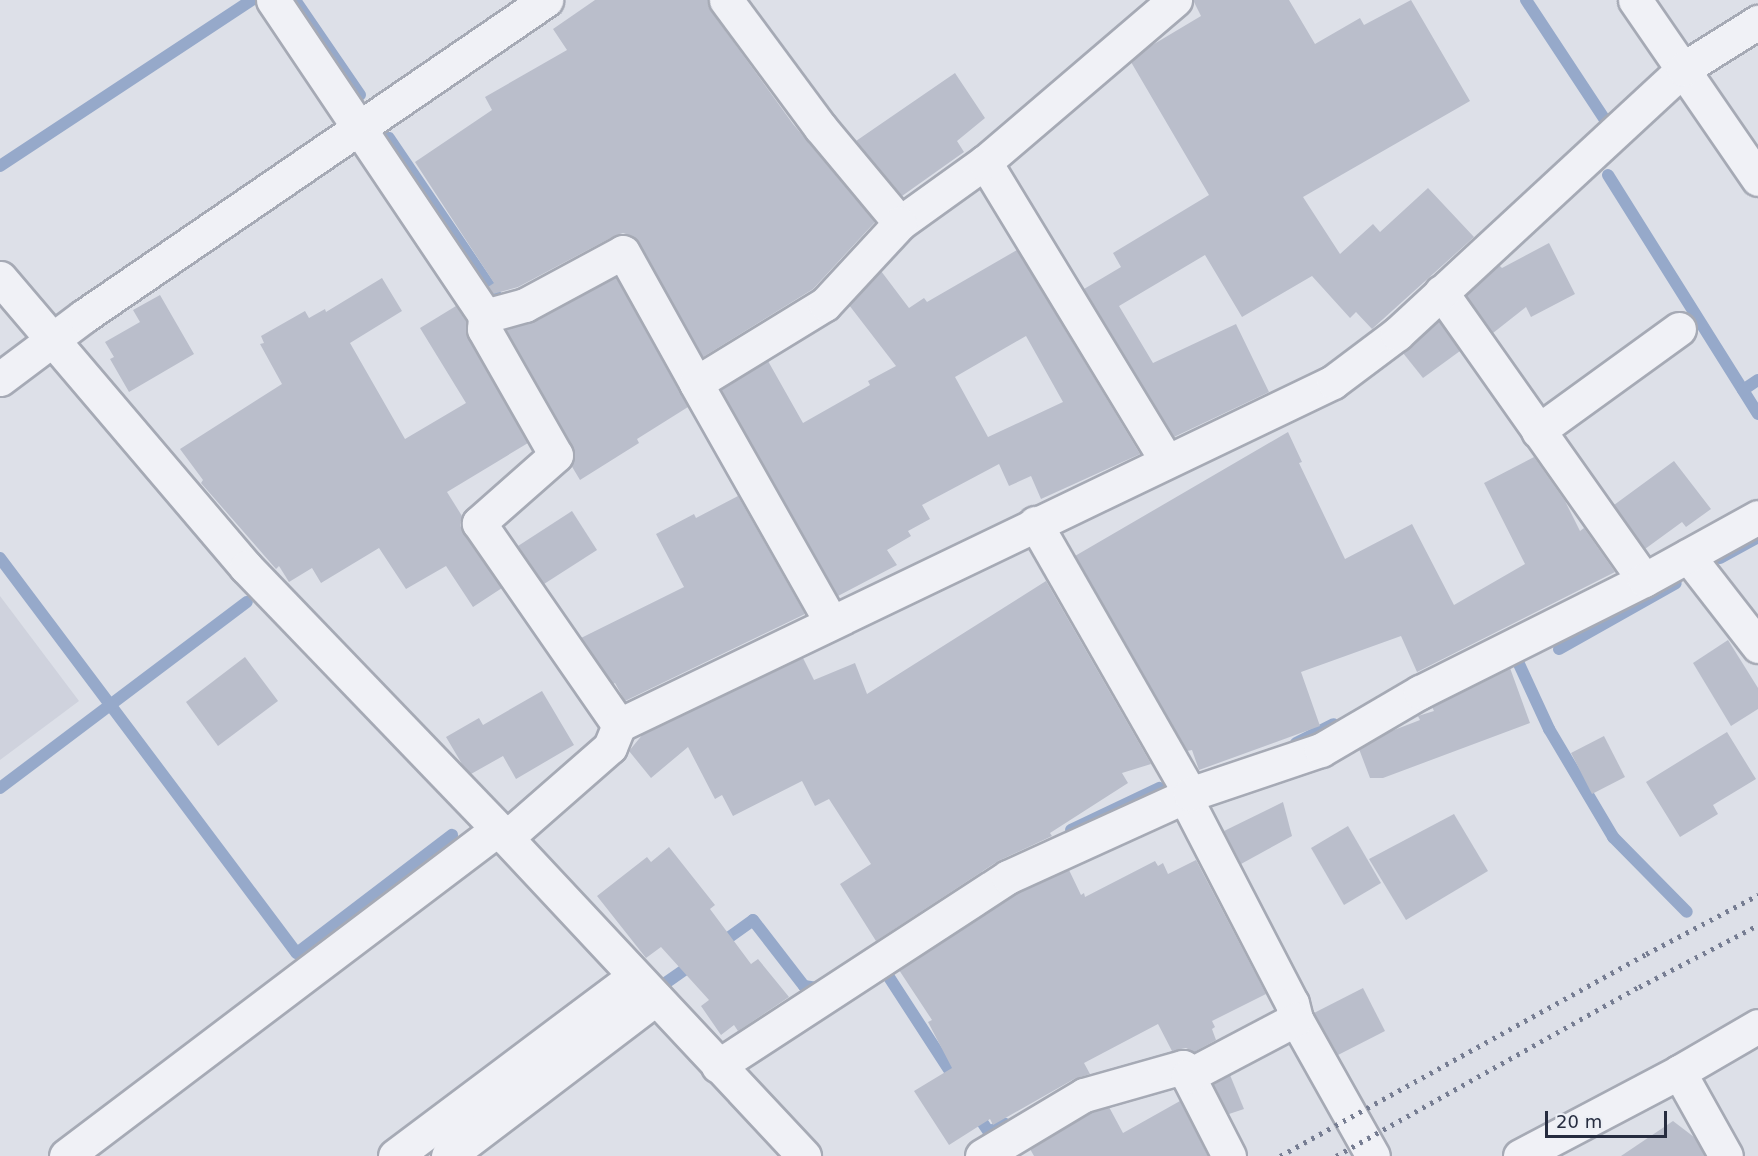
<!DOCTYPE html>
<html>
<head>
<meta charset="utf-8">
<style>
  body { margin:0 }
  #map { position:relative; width:1758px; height:1156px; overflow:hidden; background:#dde0e8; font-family:"DejaVu Sans",sans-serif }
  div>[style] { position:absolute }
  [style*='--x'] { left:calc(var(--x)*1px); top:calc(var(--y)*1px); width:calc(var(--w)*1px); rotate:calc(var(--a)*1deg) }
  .built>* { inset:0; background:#cfd2dd }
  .stream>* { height:12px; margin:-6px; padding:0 6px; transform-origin:6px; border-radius:6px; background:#96a9ca }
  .building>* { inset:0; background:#babecb }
  .roads { filter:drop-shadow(2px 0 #a6aab5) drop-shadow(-2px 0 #a6aab5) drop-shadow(0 2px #a6aab5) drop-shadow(0 -2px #a6aab5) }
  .minor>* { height:33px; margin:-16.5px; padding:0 16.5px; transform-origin:16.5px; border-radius:16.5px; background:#f0f1f6 }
  .rail>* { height:4.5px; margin-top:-2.25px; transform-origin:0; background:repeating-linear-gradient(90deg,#767d92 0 3px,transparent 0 9px) }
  span { translate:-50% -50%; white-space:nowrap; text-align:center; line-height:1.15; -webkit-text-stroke:4.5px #eceff5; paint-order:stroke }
  .scale { position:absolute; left:1545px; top:1111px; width:122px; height:27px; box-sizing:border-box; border:3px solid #262c3f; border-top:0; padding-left:8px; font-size:18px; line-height:21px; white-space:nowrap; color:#262c3f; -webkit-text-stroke:4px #eceff5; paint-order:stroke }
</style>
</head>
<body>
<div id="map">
  <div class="built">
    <i style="clip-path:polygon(0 596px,79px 701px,0 760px)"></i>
  </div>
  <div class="stream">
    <i style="--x:295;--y:0;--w:115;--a:55.6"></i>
    <i style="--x:1526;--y:0;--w:144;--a:56.6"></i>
    <i style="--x:389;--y:138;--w:194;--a:55.9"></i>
    <i style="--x:0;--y:166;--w:302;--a:-33.4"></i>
    <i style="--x:1608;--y:175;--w:282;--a:57.9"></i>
    <i style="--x:1743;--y:390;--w:18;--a:-34"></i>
    <i style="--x:0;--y:558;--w:494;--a:53.1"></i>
    <i style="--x:297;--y:953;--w:195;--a:-37.3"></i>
    <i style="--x:1720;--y:558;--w:43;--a:-28.9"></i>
    <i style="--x:1559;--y:649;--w:134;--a:-29.4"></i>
    <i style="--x:1519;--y:664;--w:72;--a:65.2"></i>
    <i style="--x:1549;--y:729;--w:126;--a:59.3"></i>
    <i style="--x:1613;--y:837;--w:105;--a:45.4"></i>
    <i style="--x:1296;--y:743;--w:42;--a:-26.6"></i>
    <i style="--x:0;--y:788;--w:309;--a:-37"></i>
    <i style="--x:1071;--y:830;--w:98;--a:-25.5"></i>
    <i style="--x:717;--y:946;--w:44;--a:-35.8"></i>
    <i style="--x:753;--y:920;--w:83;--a:52.3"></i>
    <i style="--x:804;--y:986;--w:13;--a:9"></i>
    <i style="--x:817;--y:988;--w:7;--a:-27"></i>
    <i style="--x:885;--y:971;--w:132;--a:57"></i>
    <i style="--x:667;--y:982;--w:35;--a:-35"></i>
    <i style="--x:974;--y:1110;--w:27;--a:56"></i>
    <i style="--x:989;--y:1132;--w:18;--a:-27"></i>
  </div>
  <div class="building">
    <i style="clip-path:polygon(595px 0,708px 0,711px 11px,793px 124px,875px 222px,813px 289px,703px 357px,639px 243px,632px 236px,623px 233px,614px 236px,518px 287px,493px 294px,488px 287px,494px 283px,415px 162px,492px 110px,485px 97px,567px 50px,553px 29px)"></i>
    <i style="clip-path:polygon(1193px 0,1289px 0,1315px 44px,1360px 18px,1364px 25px,1411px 0,1470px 101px,1303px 197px,1340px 254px,1373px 224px,1380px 232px,1428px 188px,1474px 237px,1372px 329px,1356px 312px,1350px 318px,1312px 276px,1242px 317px,1205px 255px,1119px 306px,1153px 363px,1236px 324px,1269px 392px,1174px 437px,1084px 289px,1121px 267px,1113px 253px,1209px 195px,1131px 62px,1149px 47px,1201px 16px)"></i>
    <i style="clip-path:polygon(955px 73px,985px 118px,957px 141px,964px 152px,902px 196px,856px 141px)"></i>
    <i style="clip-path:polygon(1549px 243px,1575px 294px,1531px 317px,1526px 307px,1493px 333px,1466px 295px,1499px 265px,1502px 268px)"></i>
    <i style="clip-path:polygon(evenodd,1017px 250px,1140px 454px,1041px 499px,1031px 476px,1009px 486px,999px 464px,922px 505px,930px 519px,908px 531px,911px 536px,887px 550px,897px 565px,838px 596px,721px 390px,768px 361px,803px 423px,870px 385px,868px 381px,896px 366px,849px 305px,881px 271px,909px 308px,924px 298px,927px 302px,1017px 250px,1026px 336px,1063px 402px,988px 437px,955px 377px,1026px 336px)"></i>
    <i style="clip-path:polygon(616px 277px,688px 407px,637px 439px,639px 443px,580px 480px,571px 465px,575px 454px,572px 446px,506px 330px,534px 321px)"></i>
    <i style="clip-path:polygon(382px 278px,402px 311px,350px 343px,405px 439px,466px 403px,420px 328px,456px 306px,466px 321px,468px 338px,528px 443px,447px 492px,462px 516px,460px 525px,464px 534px,502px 588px,473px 607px,446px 566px,406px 589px,379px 548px,321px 583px,312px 568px,289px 582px,279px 566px,276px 569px,201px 483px,203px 480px,180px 449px,282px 384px,260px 344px,264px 343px,261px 336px,305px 311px,309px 318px,325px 309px,326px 312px)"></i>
    <i style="clip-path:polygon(160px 295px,194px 354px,129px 392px,110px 359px,114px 357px,105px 342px,140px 322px,133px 310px)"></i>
    <i style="clip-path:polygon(1439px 321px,1460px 351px,1423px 378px,1403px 353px)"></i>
    <i style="clip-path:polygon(1288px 432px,1302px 462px,1299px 463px,1345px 559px,1412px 524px,1454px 605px,1525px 564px,1484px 483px,1534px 457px,1565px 501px,1580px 531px,1584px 528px,1615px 572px,1417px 672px,1401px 636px,1301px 672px,1320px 726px,1199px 770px,1192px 750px,1187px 751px,1075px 556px)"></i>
    <i style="clip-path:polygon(1674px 461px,1711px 509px,1686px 527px,1682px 522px,1645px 549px,1614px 505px)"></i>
    <i style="clip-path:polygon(738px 496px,805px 614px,625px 701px,615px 683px,613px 684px,581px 638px,684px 587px,656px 534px,694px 514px,696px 518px)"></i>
    <i style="clip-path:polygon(572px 511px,597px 550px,544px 584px,518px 546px)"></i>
    <i style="clip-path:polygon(1046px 581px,1151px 764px,1122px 773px,1128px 783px,1050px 833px,1052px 836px,998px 861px,876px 941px,840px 884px,871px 864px,829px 799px,815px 806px,802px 781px,733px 816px,722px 795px,715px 799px,688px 747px,651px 778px,629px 751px,643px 734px,803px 658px,814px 680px,855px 663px,867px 694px)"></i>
    <i style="clip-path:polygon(1728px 640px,1758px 688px,1758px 709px,1731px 726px,1693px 663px)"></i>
    <i style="clip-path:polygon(245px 657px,278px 701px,218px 746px,186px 702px)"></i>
    <i style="clip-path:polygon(1510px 668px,1530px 723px,1383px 778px,1370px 778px,1359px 749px,1389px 732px,1420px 720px,1418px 716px,1434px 711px,1432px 707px)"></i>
    <i style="clip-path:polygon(542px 691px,574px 745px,516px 779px,503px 756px,471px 774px,462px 764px,446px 737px,479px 718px,483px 725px)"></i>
    <i style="clip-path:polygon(1727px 732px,1756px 779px,1713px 805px,1718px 814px,1680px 837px,1646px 782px)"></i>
    <i style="clip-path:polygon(1604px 736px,1625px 777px,1592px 794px,1571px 753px)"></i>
    <i style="clip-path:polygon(1283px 802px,1292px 836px,1241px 864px,1224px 831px)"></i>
    <i style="clip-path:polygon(1454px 814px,1488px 871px,1406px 920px,1369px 859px)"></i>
    <i style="clip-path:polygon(1348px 826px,1381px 883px,1344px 905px,1311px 848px)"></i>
    <i style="clip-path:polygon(669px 847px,715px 905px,710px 909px,751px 964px,758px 959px,789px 997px,738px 1031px,734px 1025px,721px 1035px,701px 1006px,709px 1000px,661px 947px,646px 958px,597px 896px,647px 857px,651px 862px)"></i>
    <i style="clip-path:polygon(1196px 860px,1266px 994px,1212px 1021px,1215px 1027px,1212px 1029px,1216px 1040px,1194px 1052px,1186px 1048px,1172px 1051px,1158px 1024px,1084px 1063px,1090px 1074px,1074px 1079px,993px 1125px,990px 1119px,949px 1145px,914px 1091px,952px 1068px,928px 1022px,932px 1020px,899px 970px,1017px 893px,1069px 870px,1081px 895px,1084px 893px,1085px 897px,1155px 861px,1158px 866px,1163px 863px,1168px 874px)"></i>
    <i style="clip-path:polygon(1363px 988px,1385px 1031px,1338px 1055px,1314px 1013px)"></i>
    <i style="clip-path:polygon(1230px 1075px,1244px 1109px,1229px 1114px,1213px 1084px)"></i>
    <i style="clip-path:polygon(1180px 1101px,1208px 1156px,1034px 1156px,1030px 1149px,1091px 1112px,1109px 1107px,1123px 1133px)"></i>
    <i style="clip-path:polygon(1673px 1121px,1694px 1137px,1705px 1156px,1621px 1156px)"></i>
  </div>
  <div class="roads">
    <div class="minor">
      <i style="--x:273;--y:0;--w:381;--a:56.1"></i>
      <i style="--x:485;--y:316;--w:41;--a:-15.4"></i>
      <i style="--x:525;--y:305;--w:111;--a:-28.4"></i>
      <i style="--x:623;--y:252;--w:150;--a:60.9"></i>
      <i style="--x:726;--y:0;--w:158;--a:53.5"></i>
      <i style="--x:820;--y:127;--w:125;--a:50.2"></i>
      <i style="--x:900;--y:223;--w:105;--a:-35.7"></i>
      <i style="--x:1635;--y:0;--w:217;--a:55.5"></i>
      <i style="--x:0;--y:278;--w:380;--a:49.6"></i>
      <i style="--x:246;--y:567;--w:364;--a:46.1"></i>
      <i style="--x:498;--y:829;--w:448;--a:46.9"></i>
      <i style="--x:1441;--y:292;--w:352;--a:54.8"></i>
      <i style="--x:485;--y:316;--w:13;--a:94"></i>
      <i style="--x:484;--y:329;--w:145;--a:60.3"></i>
      <i style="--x:556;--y:455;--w:103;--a:138.6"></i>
      <i style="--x:479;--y:523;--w:246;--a:55.3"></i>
      <i style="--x:0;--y:379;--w:105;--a:-36.9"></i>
      <i style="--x:84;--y:316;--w:560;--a:-34.37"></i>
      <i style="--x:1538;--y:431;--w:174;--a:-35.9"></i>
      <i style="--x:1166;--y:460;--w:349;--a:-121.3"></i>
      <i style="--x:985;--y:162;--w:250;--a:-40.5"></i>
      <i style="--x:1035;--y:523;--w:312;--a:60.2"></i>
      <i style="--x:1688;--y:556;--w:114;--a:52.1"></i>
      <i style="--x:831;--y:622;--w:274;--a:-119.5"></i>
      <i style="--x:696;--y:383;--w:151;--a:-31.5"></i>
      <i style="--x:825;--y:304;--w:110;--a:-47.2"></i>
      <i style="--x:1185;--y:797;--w:232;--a:62.6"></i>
      <i style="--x:1292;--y:1003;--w:16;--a:76"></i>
      <i style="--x:1296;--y:1019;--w:157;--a:60.7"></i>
      <i style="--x:506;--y:838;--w:138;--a:-41.2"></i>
      <i style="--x:610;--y:747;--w:24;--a:-68"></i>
      <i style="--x:619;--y:725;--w:792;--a:-25.66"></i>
      <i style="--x:1333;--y:382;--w:80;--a:-36.9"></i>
      <i style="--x:1397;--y:334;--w:390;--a:-42.8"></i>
      <i style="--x:1683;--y:69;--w:89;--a:-32.1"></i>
      <i style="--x:718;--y:1066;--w:346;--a:-33.1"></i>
      <i style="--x:1008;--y:877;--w:200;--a:-24.5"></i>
      <i style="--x:1190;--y:794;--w:138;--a:-18.6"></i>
      <i style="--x:1321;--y:750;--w:115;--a:-30.4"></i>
      <i style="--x:1420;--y:692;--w:250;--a:-26.6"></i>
      <i style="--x:1644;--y:580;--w:130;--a:-28.9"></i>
      <i style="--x:1679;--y:1072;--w:96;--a:60.8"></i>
      <i style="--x:1188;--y:1076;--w:90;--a:62.9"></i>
      <i style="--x:66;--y:1156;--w:542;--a:-37.12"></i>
      <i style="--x:395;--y:1156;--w:300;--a:-36.9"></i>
      <i style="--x:448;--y:1156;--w:261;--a:-37.2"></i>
      <i style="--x:982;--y:1156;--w:119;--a:-30.9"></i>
      <i style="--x:1084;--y:1095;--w:103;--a:-15.8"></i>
      <i style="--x:1183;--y:1067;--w:10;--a:61"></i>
      <i style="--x:1188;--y:1076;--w:122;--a:-27.8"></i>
      <i style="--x:1520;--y:1156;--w:180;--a:-27.8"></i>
      <i style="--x:1679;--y:1072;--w:91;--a:-30.2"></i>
    </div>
  </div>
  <div class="rail">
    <i style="--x:1280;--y:1156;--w:418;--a:-28.9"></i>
    <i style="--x:1646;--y:954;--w:127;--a:-27.8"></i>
    <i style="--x:1336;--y:1156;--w:347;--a:-29.2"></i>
    <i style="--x:1639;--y:987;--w:134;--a:-27.5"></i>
  </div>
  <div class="scale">20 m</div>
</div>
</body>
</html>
